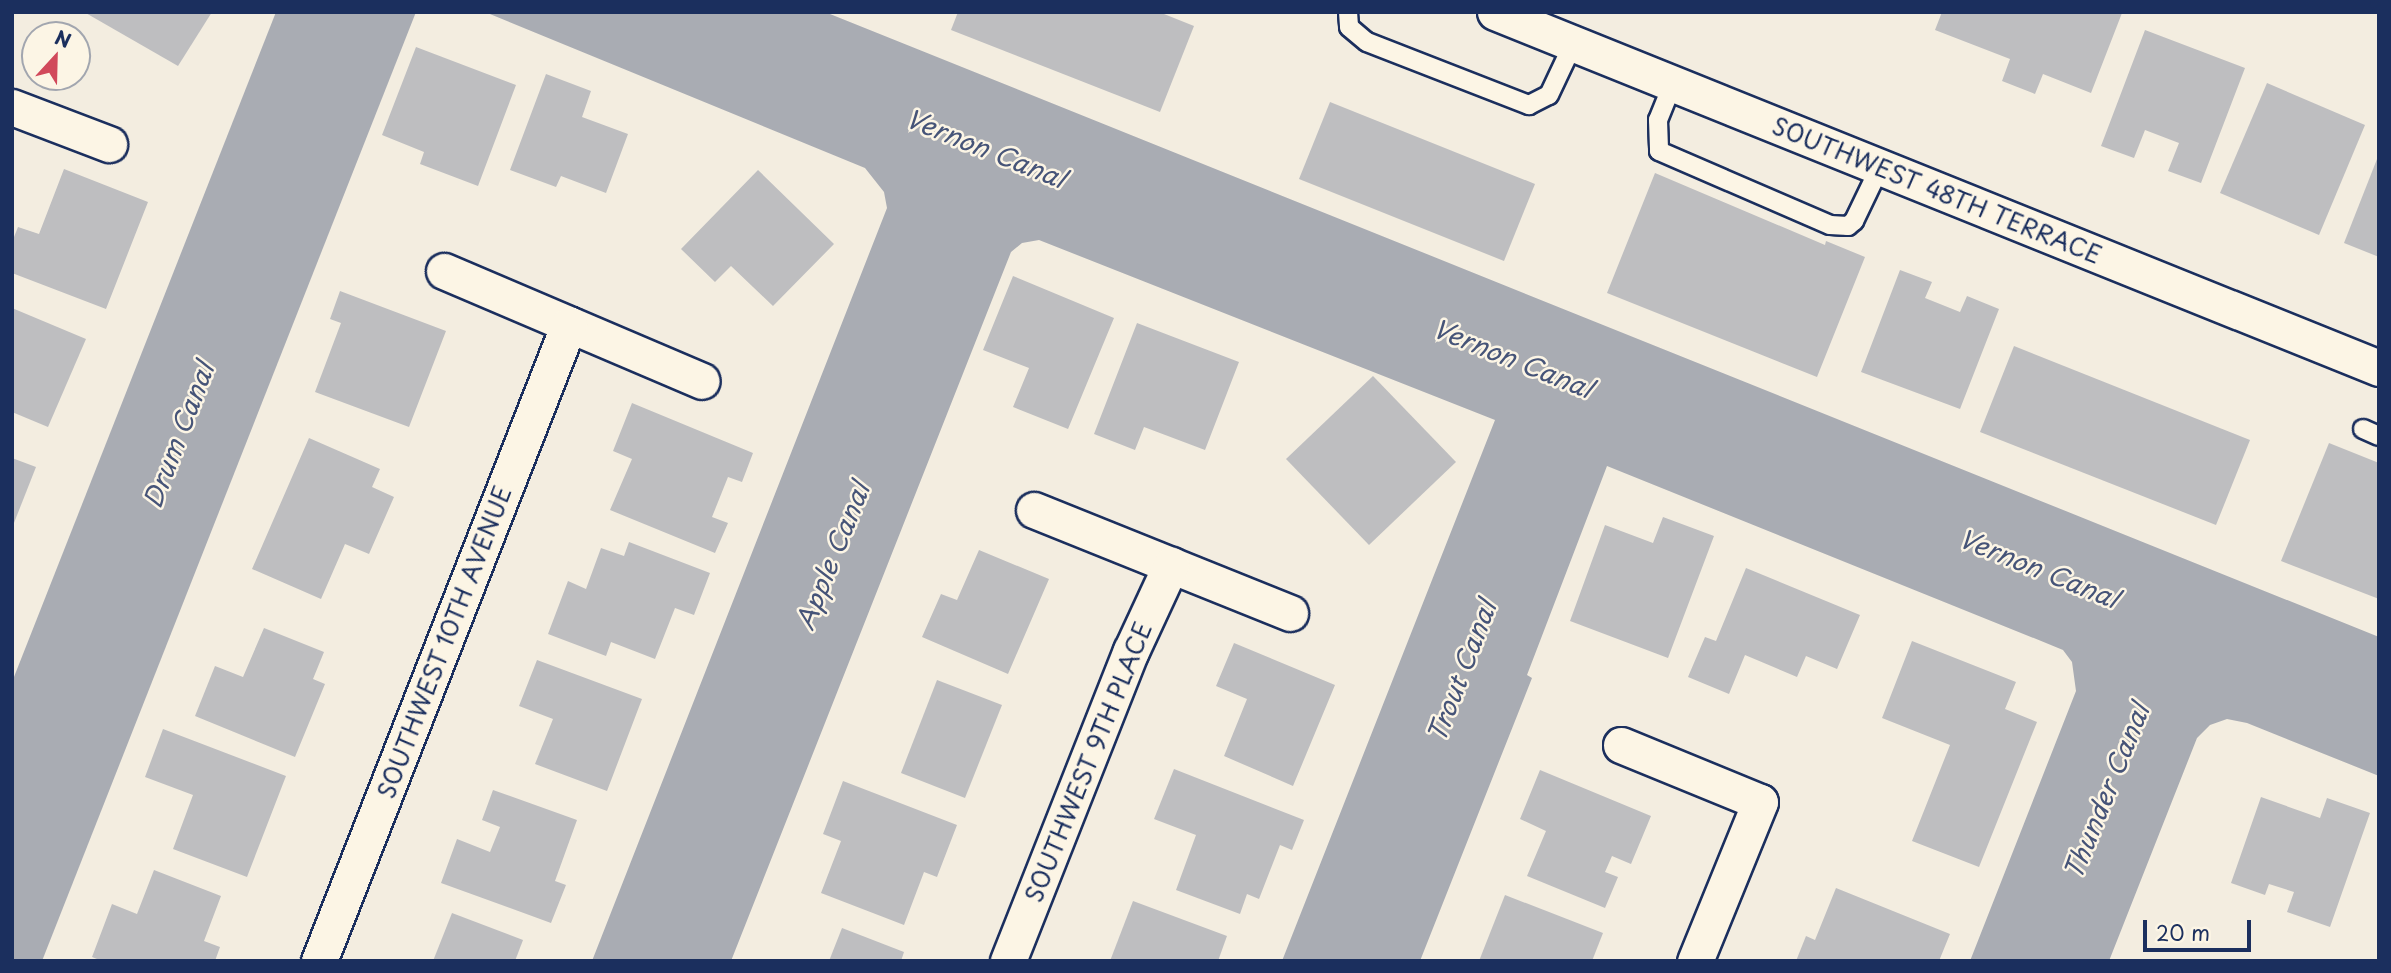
<!DOCTYPE html>
<html>
<head>
<meta charset="utf-8">
<style>
  body { margin:0 }
  #map { position:relative; width:2391px; height:973px; overflow:hidden; background:#f3ede0; font-family:"Playpen Sans",sans-serif }
  div>[style] { position:absolute }
  [style*='--x'] { left:calc(var(--x)*1px); top:calc(var(--y)*1px); width:calc(var(--w)*1px); rotate:calc(var(--a)*1deg) }
  .water>* { inset:0; background:#a9acb3 }
  .building>* { inset:0; background:#bebec0 }
  .roads { filter:drop-shadow(2px 0 #1b2f5e) drop-shadow(-2px 0 #1b2f5e) drop-shadow(0 2px #1b2f5e) drop-shadow(0 -2px #1b2f5e) }
  .service>* { height:18px; margin:-9px; padding:0 9px; transform-origin:9px; border-radius:9px; background:#fcf5e5 }
  .minor>* { height:35px; margin:-17.5px; padding:0 17.5px; transform-origin:17.5px; border-radius:17.5px; background:#fcf5e5 }
  span { translate:-50% -50%; white-space:nowrap; text-align:center; line-height:1.15; -webkit-text-stroke:5px #fcf5e5; paint-order:stroke }
  .street-label { font-size:24px; color:#1b2f5e }
  .water-label { font-size:26px; color:#465478; font-style:italic }
  .frame { position:absolute; inset:0; border:14px solid #1b2f5e; pointer-events:none }
  .north { position:absolute; left:21px; top:21px; width:70px; height:70px; box-sizing:border-box; background:#fcf5e5; border:2px solid #a2a6af; border-radius:50%; rotate:22deg; font-size:19px; font-weight:700; line-height:28px; text-align:center; color:#1b2f5e }
  .north::after { content:''; display:block; margin:auto; width:24px; height:32px; background:#d1495b; clip-path:polygon(50% 0,100% 100%,50% 72%,0 100%) }
  .scale { position:absolute; left:2143px; top:920px; width:108px; height:32px; box-sizing:border-box; border:4px solid #1b2f5e; border-top:0; padding-left:9px; font-size:21px; line-height:24px; white-space:nowrap; color:#1b2f5e; -webkit-text-stroke:5px #fcf5e5; paint-order:stroke }
</style>
</head>
<body>
<div id="map">
  <div class="water">
    <i style="clip-path:polygon(276px 12px,416px 12px,42px 961px,12px 961px,12px 682px)"></i>
    <i style="clip-path:polygon(485px 12px,825px 12px,2379px 637px,2379px 776px,2247px 723px,2227px 719px,2210px 725px,2197px 738px,2109px 961px,1970px 961px,2076px 691px,2072px 662px,2063px 650px,2046px 643px,1607px 466px,1527px 675px,1532px 678px,1420px 961px,1282px 961px,1495px 420px,1039px 240px,1022px 243px,1011px 252px,731px 961px,592px 961px,887px 208px,884px 192px,865px 168px)"></i>
  </div>
  <div class="building">
    <i style="clip-path:polygon(84px 12px,212px 12px,178px 66px)"></i>
    <i style="clip-path:polygon(958px 12px,1159px 12px,1194px 26px,1160px 112px,951px 30px)"></i>
    <i style="clip-path:polygon(1942px 12px,2120px 12px,2122px 13px,2091px 93px,2043px 74px,2035px 94px,2002px 81px,2010px 59px,1935px 30px)"></i>
    <i style="clip-path:polygon(2145px 30px,2245px 68px,2201px 183px,2168px 171px,2179px 143px,2145px 130px,2134px 158px,2101px 146px)"></i>
    <i style="clip-path:polygon(416px 47px,516px 85px,478px 186px,420px 164px,424px 152px,382px 135px)"></i>
    <i style="clip-path:polygon(546px 74px,591px 91px,582px 117px,628px 134px,606px 193px,561px 176px,556px 187px,510px 170px)"></i>
    <i style="clip-path:polygon(2267px 83px,2365px 125px,2319px 235px,2220px 193px)"></i>
    <i style="clip-path:polygon(1330px 102px,1535px 184px,1504px 261px,1299px 179px)"></i>
    <i style="clip-path:polygon(2379px 154px,2379px 257px,2344px 243px)"></i>
    <i style="clip-path:polygon(64px 169px,148px 202px,106px 309px,12px 273px,12px 242px,18px 227px,39px 234px)"></i>
    <i style="clip-path:polygon(758px 170px,834px 244px,773px 306px,731px 266px,715px 282px,681px 249px)"></i>
    <i style="clip-path:polygon(1655px 173px,1825px 245px,1826px 241px,1865px 257px,1817px 377px,1607px 293px)"></i>
    <i style="clip-path:polygon(1900px 270px,1932px 282px,1925px 298px,1960px 312px,1967px 296px,1999px 309px,1960px 409px,1861px 372px)"></i>
    <i style="clip-path:polygon(1013px 276px,1114px 318px,1068px 429px,1013px 407px,1029px 368px,983px 350px)"></i>
    <i style="clip-path:polygon(340px 291px,446px 331px,409px 427px,315px 392px,341px 323px,330px 319px)"></i>
    <i style="clip-path:polygon(12px 308px,86px 339px,48px 427px,12px 412px)"></i>
    <i style="clip-path:polygon(1137px 323px,1239px 362px,1205px 450px,1144px 427px,1135px 450px,1094px 434px)"></i>
    <i style="clip-path:polygon(2014px 346px,2250px 440px,2216px 525px,1980px 432px)"></i>
    <i style="clip-path:polygon(1373px 376px,1456px 462px,1369px 545px,1286px 459px)"></i>
    <i style="clip-path:polygon(632px 403px,753px 453px,742px 482px,728px 477px,712px 517px,728px 523px,715px 553px,610px 510px,632px 459px,613px 451px)"></i>
    <i style="clip-path:polygon(309px 438px,380px 469px,372px 487px,394px 497px,369px 554px,345px 544px,321px 599px,252px 569px)"></i>
    <i style="clip-path:polygon(2329px 443px,2379px 463px,2379px 599px,2281px 561px)"></i>
    <i style="clip-path:polygon(12px 458px,36px 467px,12px 528px)"></i>
    <i style="clip-path:polygon(1663px 517px,1714px 536px,1668px 658px,1570px 621px,1605px 525px,1653px 543px)"></i>
    <i style="clip-path:polygon(629px 542px,710px 573px,694px 615px,675px 608px,655px 659px,611px 642px,606px 656px,548px 634px,568px 581px,586px 589px,601px 548px,624px 556px)"></i>
    <i style="clip-path:polygon(979px 550px,1049px 579px,1008px 674px,922px 637px,941px 594px,957px 600px)"></i>
    <i style="clip-path:polygon(1746px 568px,1860px 615px,1837px 669px,1806px 656px,1797px 677px,1745px 655px,1729px 694px,1688px 677px,1705px 637px,1716px 641px)"></i>
    <i style="clip-path:polygon(264px 628px,324px 652px,313px 679px,325px 684px,295px 757px,195px 716px,215px 666px,243px 677px)"></i>
    <i style="clip-path:polygon(1912px 641px,2016px 682px,2005px 709px,2037px 722px,1979px 867px,1912px 841px,1950px 745px,1882px 718px)"></i>
    <i style="clip-path:polygon(1234px 643px,1335px 685px,1293px 786px,1224px 756px,1247px 699px,1216px 686px)"></i>
    <i style="clip-path:polygon(537px 660px,642px 699px,607px 791px,535px 764px,553px 719px,519px 706px)"></i>
    <i style="clip-path:polygon(937px 680px,1002px 705px,965px 798px,901px 773px)"></i>
    <i style="clip-path:polygon(163px 729px,286px 776px,247px 877px,173px 849px,193px 795px,145px 777px)"></i>
    <i style="clip-path:polygon(1174px 769px,1304px 820px,1292px 850px,1280px 845px,1259px 899px,1247px 894px,1240px 914px,1176px 890px,1196px 835px,1154px 819px)"></i>
    <i style="clip-path:polygon(1540px 770px,1651px 816px,1631px 864px,1612px 856px,1605px 872px,1618px 877px,1605px 908px,1527px 876px,1546px 831px,1520px 819px)"></i>
    <i style="clip-path:polygon(843px 781px,957px 825px,937px 877px,924px 872px,904px 925px,821px 893px,841px 841px,823px 834px)"></i>
    <i style="clip-path:polygon(493px 790px,577px 820px,555px 881px,566px 885px,551px 923px,441px 883px,457px 839px,490px 852px,500px 827px,482px 820px)"></i>
    <i style="clip-path:polygon(2261px 797px,2320px 818px,2327px 798px,2370px 813px,2330px 927px,2287px 912px,2294px 892px,2269px 884px,2265px 895px,2231px 883px)"></i>
    <i style="clip-path:polygon(154px 870px,221px 896px,204px 941px,220px 947px,215px 961px,102px 961px,92px 957px,112px 904px,137px 914px)"></i>
    <i style="clip-path:polygon(1836px 888px,1950px 934px,1939px 961px,1796px 961px,1806px 936px,1815px 940px)"></i>
    <i style="clip-path:polygon(1505px 895px,1603px 933px,1592px 961px,1479px 961px)"></i>
    <i style="clip-path:polygon(1133px 901px,1227px 936px,1218px 961px,1110px 961px)"></i>
    <i style="clip-path:polygon(452px 913px,523px 940px,515px 961px,433px 961px)"></i>
    <i style="clip-path:polygon(842px 928px,904px 952px,901px 961px,829px 961px)"></i>
  </div>
  <div class="roads">
    <div class="service">
      <i style="--x:1348;--y:12;--w:15;--a:86"></i>
      <i style="--x:1349;--y:27;--w:23;--a:40"></i>
      <i style="--x:1367;--y:42;--w:174;--a:21.3"></i>
      <i style="--x:1529;--y:105;--w:22;--a:-27"></i>
      <i style="--x:1549;--y:95;--w:56;--a:-64.8"></i>
      <i style="--x:1673;--y:83;--w:40;--a:112"></i>
      <i style="--x:1658;--y:120;--w:31;--a:88"></i>
      <i style="--x:1659;--y:151;--w:186;--a:23.4"></i>
      <i style="--x:1830;--y:225;--w:18;--a:3"></i>
      <i style="--x:1848;--y:226;--w:8;--a:-40"></i>
      <i style="--x:1854;--y:221;--w:60;--a:-64.3"></i>
      <i style="--x:2363;--y:429;--w:17;--a:24"></i>
    </div>
    <div class="minor">
      <i style="--x:1495;--y:12;--w:953;--a:21.94"></i>
      <i style="--x:12;--y:107;--w:104;--a:20.9"></i>
      <i style="--x:444;--y:271;--w:280;--a:23.1"></i>
      <i style="--x:1034;--y:510;--w:276;--a:21.9"></i>
      <i style="--x:1621;--y:745;--w:150;--a:22.3"></i>
      <i style="--x:1760;--y:802;--w:172;--a:112.2"></i>
      <i style="--x:319;--y:961;--w:684;--a:-68.57"></i>
      <i style="--x:1008;--y:961;--w:334;--a:-68.4"></i>
      <i style="--x:1131;--y:651;--w:95;--a:-65.1"></i>
    </div>
  </div>
  <div class="street-label">
    <span style="left:1937px;top:190px;rotate:22deg">SOUTHWEST 48TH TERRACE</span>
    <span style="left:444px;top:642px;rotate:-69deg">SOUTHWEST 10TH AVENUE</span>
    <span style="left:1088px;top:762px;rotate:-68deg">SOUTHWEST 9TH PLACE</span>
  </div>
  <div class="water-label">
    <span style="left:986px;top:148px;rotate:22deg">Vernon Canal</span>
    <span style="left:1513px;top:358px;rotate:22deg">Vernon Canal</span>
    <span style="left:178px;top:435px;rotate:-69deg">Drum Canal</span>
    <span style="left:832px;top:556px;rotate:-68deg">Apple Canal</span>
    <span style="left:2039px;top:568px;rotate:22deg">Vernon Canal</span>
    <span style="left:1461px;top:671px;rotate:-69deg">Trout Canal</span>
    <span style="left:2106px;top:791px;rotate:-68deg">Thunder Canal</span>
  </div>
  <div class="frame"></div>
  <div class="north">N</div>
  <div class="scale">20 m</div>
</div>
</body>
</html>
